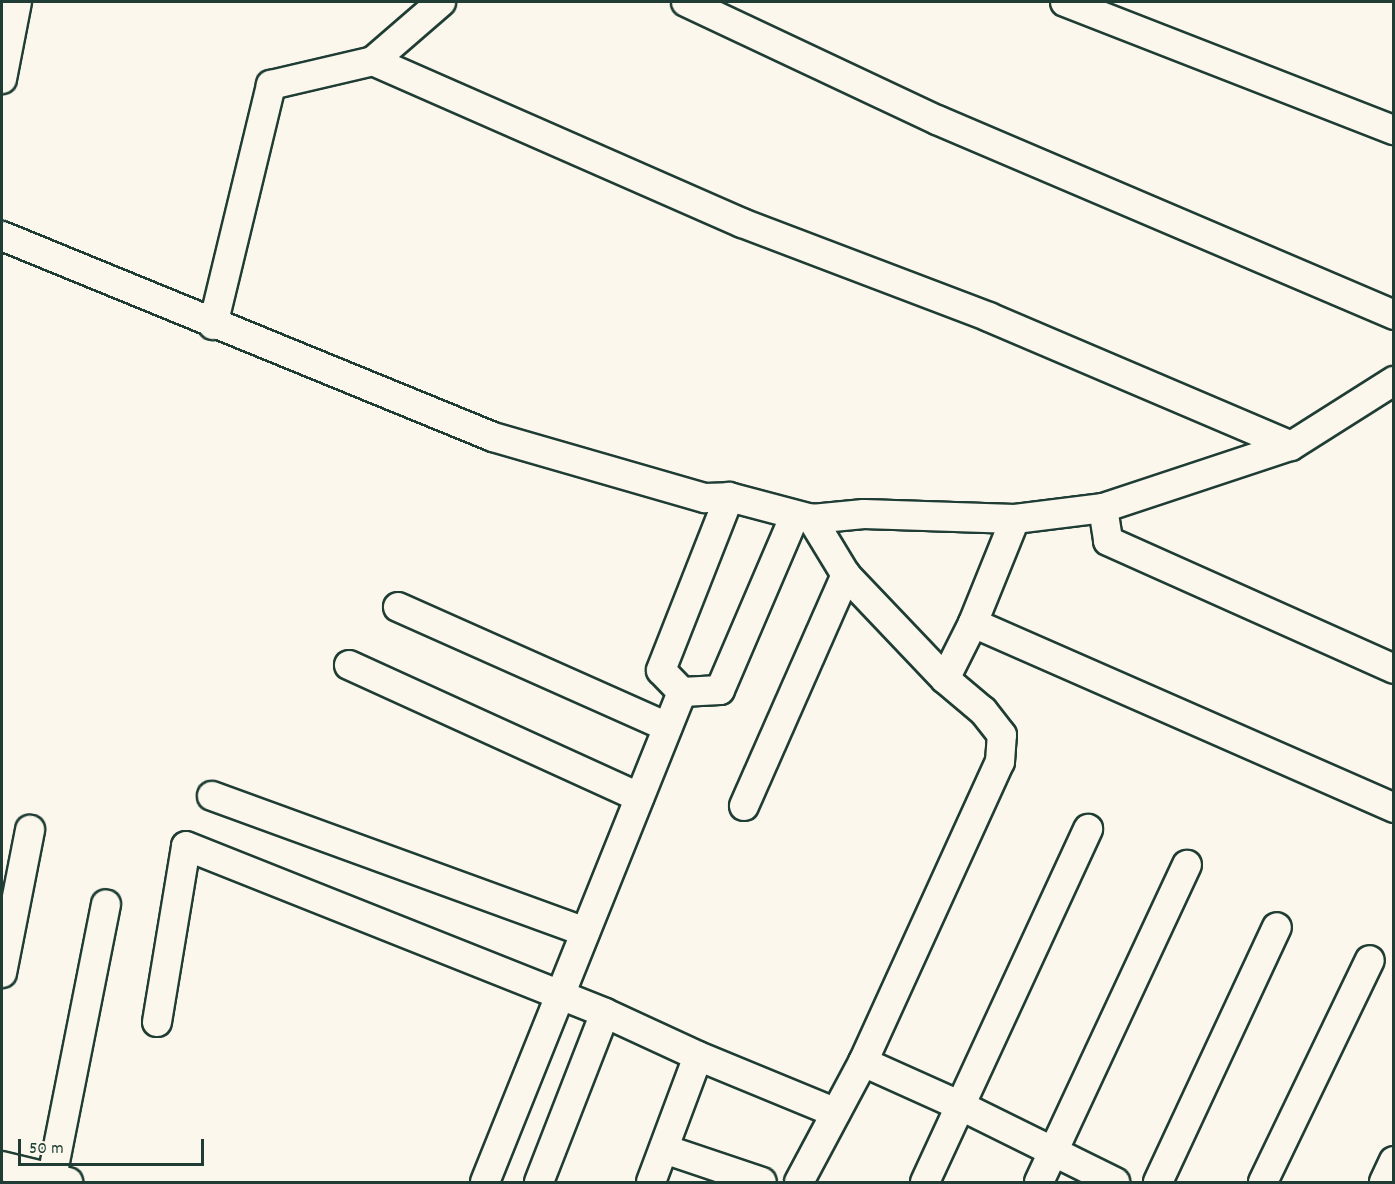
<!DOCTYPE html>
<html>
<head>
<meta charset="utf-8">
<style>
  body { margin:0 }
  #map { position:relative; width:1395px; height:1184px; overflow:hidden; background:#fbf7ec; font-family:Dekko,sans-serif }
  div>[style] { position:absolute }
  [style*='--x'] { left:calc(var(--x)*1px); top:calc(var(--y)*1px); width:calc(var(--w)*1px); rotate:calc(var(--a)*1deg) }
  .roads { filter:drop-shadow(2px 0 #1f3d34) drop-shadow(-2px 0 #1f3d34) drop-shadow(0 2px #1f3d34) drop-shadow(0 -2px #1f3d34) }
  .minor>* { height:28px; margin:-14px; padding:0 14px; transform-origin:14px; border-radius:14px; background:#fbf7ec }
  span { translate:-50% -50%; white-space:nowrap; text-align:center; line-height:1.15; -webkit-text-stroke:5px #fbf7ec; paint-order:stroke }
  .frame { position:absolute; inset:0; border:3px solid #1f3d34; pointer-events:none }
  .scale { position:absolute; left:18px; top:1139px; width:186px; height:27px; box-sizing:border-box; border:3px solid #1f3d34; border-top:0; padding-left:8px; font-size:18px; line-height:21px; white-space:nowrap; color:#1f3d34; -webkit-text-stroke:4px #fbf7ec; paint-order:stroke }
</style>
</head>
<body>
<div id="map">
  <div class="roads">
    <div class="minor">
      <i style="--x:686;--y:2;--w:277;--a:25.2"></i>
      <i style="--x:937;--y:120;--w:497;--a:23.1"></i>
      <i style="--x:1065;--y:2;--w:353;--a:21.3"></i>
      <i style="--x:373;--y:61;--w:90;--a:-40.9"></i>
      <i style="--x:2;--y:79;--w:78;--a:-79"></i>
      <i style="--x:2;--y:236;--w:531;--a:22.26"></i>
      <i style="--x:493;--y:437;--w:221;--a:16.1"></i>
      <i style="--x:705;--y:498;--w:24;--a:-2"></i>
      <i style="--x:729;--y:497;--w:86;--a:14.8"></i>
      <i style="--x:812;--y:519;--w:52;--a:-5.5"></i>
      <i style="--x:864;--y:514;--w:151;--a:1.9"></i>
      <i style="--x:1015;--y:519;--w:89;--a:-7.1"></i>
      <i style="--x:1103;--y:508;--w:198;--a:-18.3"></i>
      <i style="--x:1291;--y:446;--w:122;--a:-32.3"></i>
      <i style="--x:213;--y:325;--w:247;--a:-76.4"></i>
      <i style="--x:271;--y:85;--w:105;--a:-13.2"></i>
      <i style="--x:373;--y:61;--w:403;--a:23.7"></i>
      <i style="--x:742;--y:223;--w:264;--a:20.8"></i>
      <i style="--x:989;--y:317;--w:328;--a:23.1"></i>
      <i style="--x:1103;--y:508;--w:33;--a:81"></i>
      <i style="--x:1108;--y:541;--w:313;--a:24.1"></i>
      <i style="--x:398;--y:607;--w:295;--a:24"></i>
      <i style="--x:973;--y:623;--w:460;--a:23.7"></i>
      <i style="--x:349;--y:665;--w:319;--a:24.5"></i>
      <i style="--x:945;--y:679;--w:63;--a:-63.4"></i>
      <i style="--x:973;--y:623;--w:112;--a:-68"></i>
      <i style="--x:682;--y:692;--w:38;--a:-3"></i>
      <i style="--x:720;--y:690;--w:188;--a:-66.8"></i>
      <i style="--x:212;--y:796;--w:397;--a:20"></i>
      <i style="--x:744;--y:806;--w:253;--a:-66.2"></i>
      <i style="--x:2;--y:973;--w:146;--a:-78.9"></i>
      <i style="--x:157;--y:1022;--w:178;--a:-80.6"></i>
      <i style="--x:186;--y:846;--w:451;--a:21.7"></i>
      <i style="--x:605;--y:1013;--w:102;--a:24.8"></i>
      <i style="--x:698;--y:1056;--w:149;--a:22.4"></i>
      <i style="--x:863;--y:1062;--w:107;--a:24.2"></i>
      <i style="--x:961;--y:1106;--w:172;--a:26.3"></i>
      <i style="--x:664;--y:1149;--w:103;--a:18.6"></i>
      <i style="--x:2;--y:1166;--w:68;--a:13.6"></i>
      <i style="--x:51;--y:1182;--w:283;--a:-78.8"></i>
      <i style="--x:485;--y:1182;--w:528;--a:-68.1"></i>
      <i style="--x:682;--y:692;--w:30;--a:-134"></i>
      <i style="--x:661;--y:670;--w:186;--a:-68.5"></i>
      <i style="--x:539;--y:1182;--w:181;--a:-68.7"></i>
      <i style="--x:651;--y:1182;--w:134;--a:-69.5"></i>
      <i style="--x:799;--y:1182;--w:136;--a:-61.9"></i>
      <i style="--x:863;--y:1062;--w:330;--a:-65.5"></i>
      <i style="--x:1000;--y:762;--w:27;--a:-86"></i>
      <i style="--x:1002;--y:735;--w:31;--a:-128"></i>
      <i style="--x:983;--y:711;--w:50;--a:-139.9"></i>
      <i style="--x:945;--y:679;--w:144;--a:-133.6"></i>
      <i style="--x:846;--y:575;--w:66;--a:-121.3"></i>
      <i style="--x:925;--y:1182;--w:389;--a:-65.2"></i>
      <i style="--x:1039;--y:1182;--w:350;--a:-65"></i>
      <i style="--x:1158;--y:1182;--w:281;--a:-65"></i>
      <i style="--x:1263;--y:1182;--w:246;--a:-64.3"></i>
      <i style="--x:1384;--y:1182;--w:23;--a:-65"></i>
    </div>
  </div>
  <div class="frame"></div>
  <div class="scale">50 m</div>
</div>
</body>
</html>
